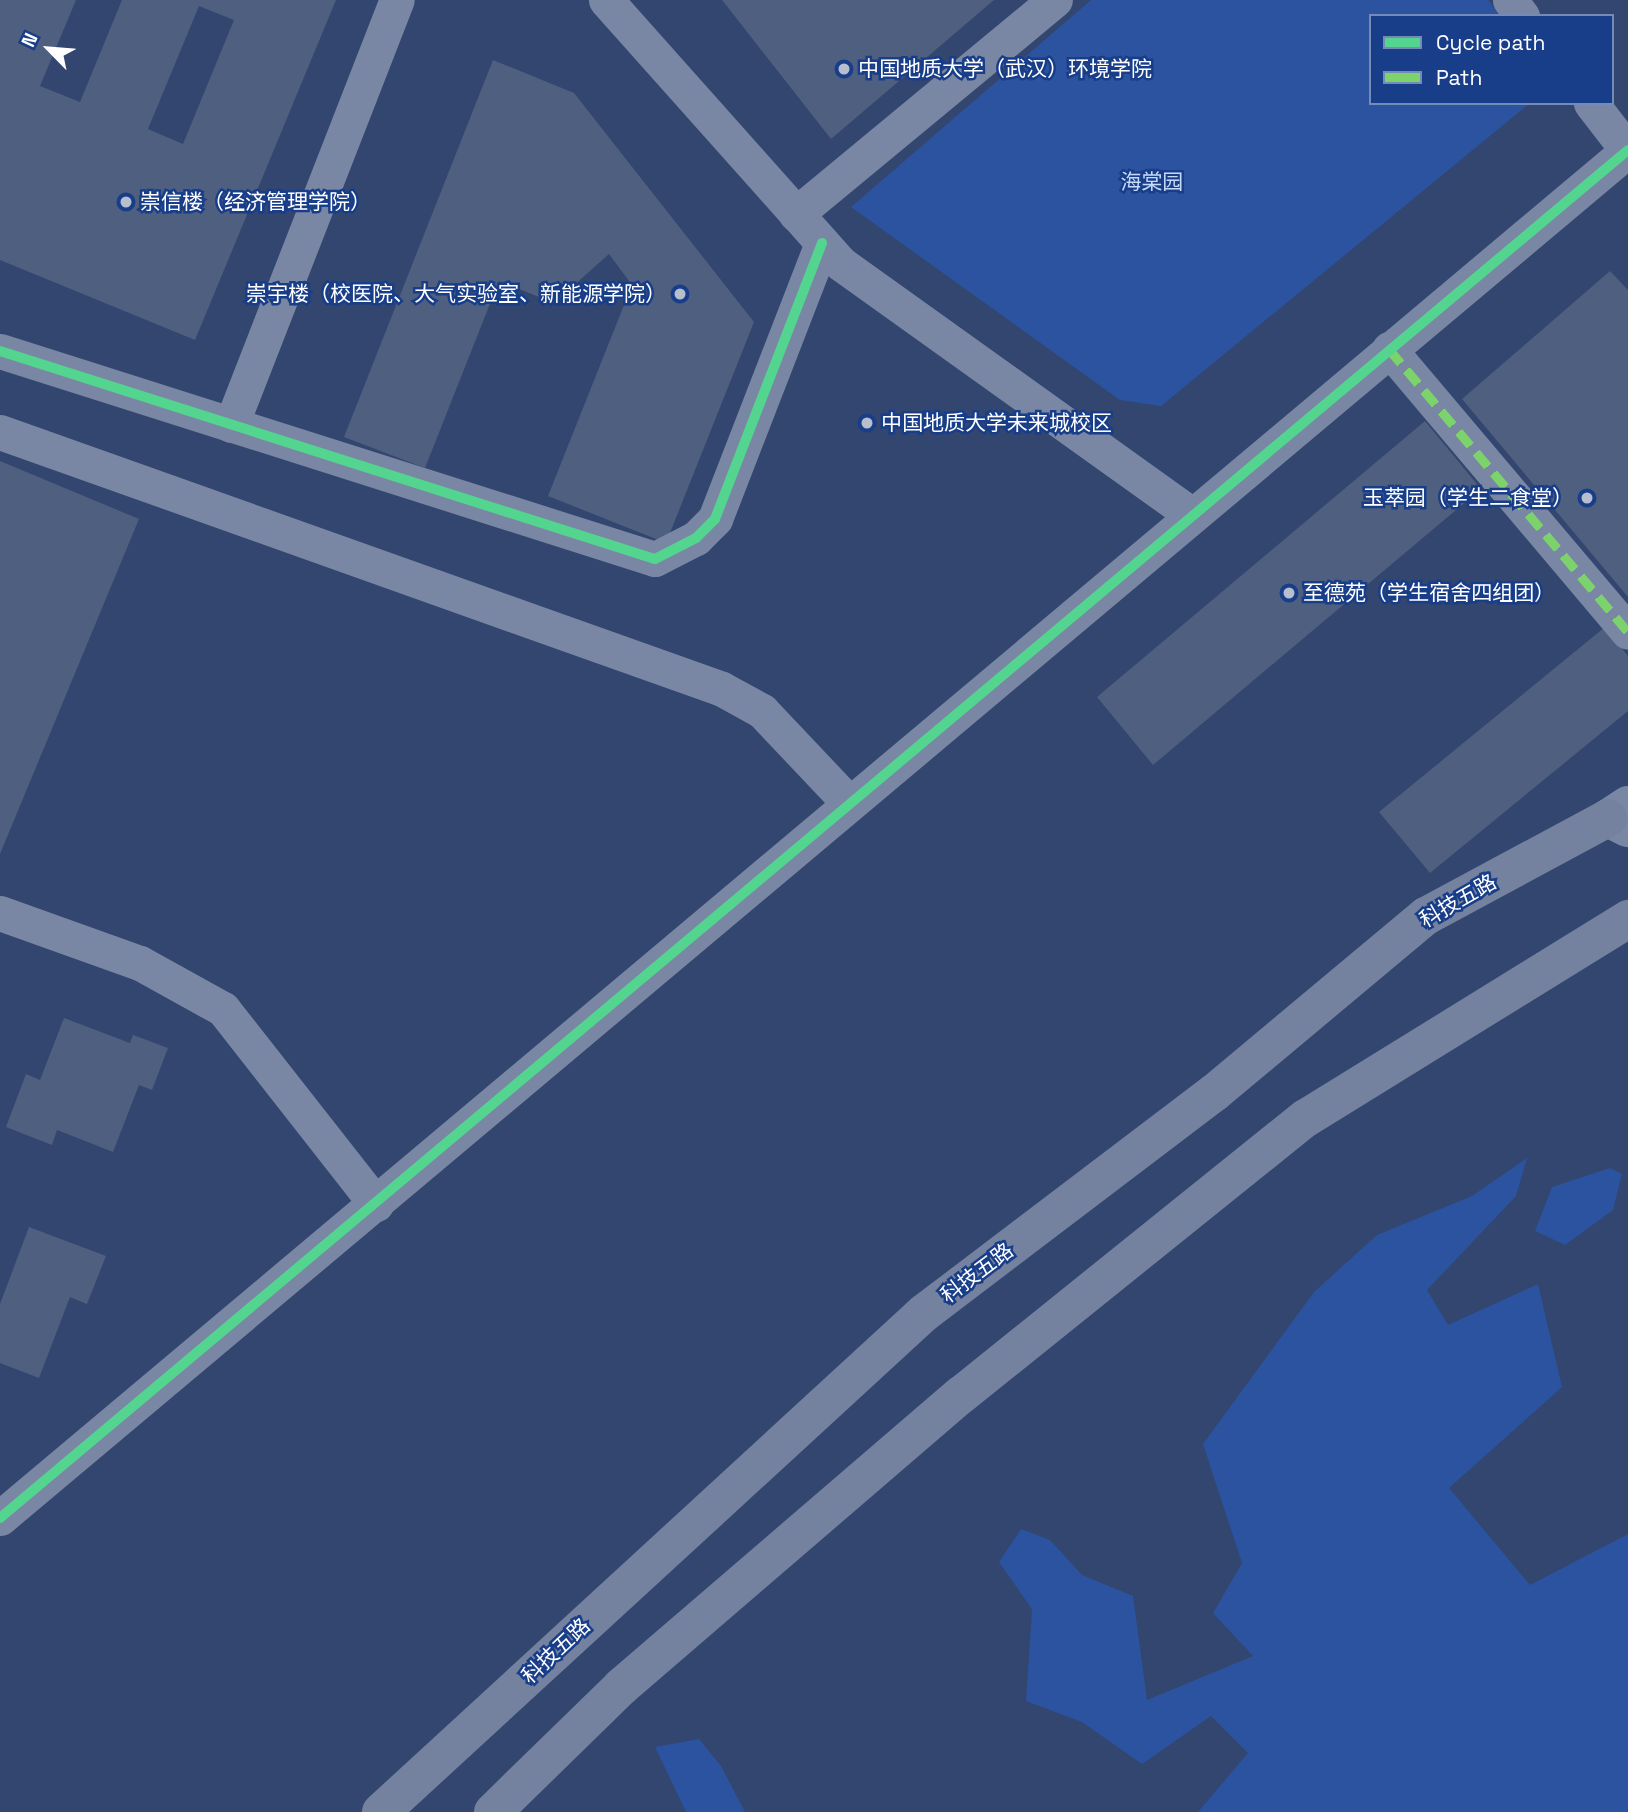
<!DOCTYPE html>
<html>
<head>
<meta charset="utf-8">
<style>
  body { margin:0 }
  #map { position:relative; width:1628px; height:1812px; overflow:hidden; background:#32466f; font-family:"Space Grotesk","Noto Sans SC",sans-serif }
  div>[style] { position:absolute }
  [style*='--x'] { left:calc(var(--x)*1px); top:calc(var(--y)*1px); width:calc(var(--w)*1px); rotate:calc(var(--a)*1deg) }
  .green>* { inset:0; background:#2c539f }
  .building>* { inset:0; background:#4f5f80 }
  .minor>* { height:35px; margin:-17.5px; padding:0 17.5px; transform-origin:17.5px; border-radius:17.5px; background:#7987a4 }
  .tertiary>* { height:38px; margin:-19px; padding:0 19px; transform-origin:19px; border-radius:19px; background:#7987a4 }
  .secondary>* { height:38px; margin:-19px; padding:0 19px; transform-origin:19px; border-radius:19px; background:#7482a0 }
  .quiet>* { height:9px; margin-top:-4.5px; transform-origin:0; background:repeating-linear-gradient(90deg,#7cd36c 0 18px,transparent 0 27px) }
  .cycleway>* { height:10px; margin:-5px; padding:0 5px; transform-origin:5px; border-radius:5px; background:#53d58f }
  .dots>* { width:19px; height:19px; translate:-50% -50%; box-sizing:border-box; border:4px solid #183d89; border-radius:50% }
  span { translate:-50% -50%; white-space:nowrap; text-align:center; line-height:1.15; -webkit-text-stroke:5px #183d89; paint-order:stroke }
  .poi-label { font-size:21px; color:#fff }
  .left { translate:0 -50%; text-align:left }
  .right { translate:-100% -50%; text-align:right }
  .park-label { font-size:21px; color:#c6d8fa }
  .street-label { font-size:21px; color:#fff }
  .legend { position:absolute; left:1369px; top:14px; width:245px; height:91px; box-sizing:border-box; background:#183d89; border:2px solid #748bb8; margin:0; padding:9px 12px; list-style:none; font-size:21px; color:#fff }
  .legend li { display:flex; align-items:center; gap:14px; height:35px }
  .legend b { width:35px; border:2px solid #748bb8 }
  .north { position:absolute; left:14px; top:14px; width:70px; height:70px; -webkit-text-stroke:5px #183d89; paint-order:stroke; rotate:295deg; font-size:19px; font-weight:700; line-height:28px; text-align:center; color:#fff }
  .north::after { content:''; display:block; margin:auto; width:24px; height:32px; background:#fff; clip-path:polygon(50% 0,100% 100%,50% 72%,0 100%) }
</style>
</head>
<body>
<div id="map">
  <div class="green">
    <i style="clip-path:polygon(1091px 0,1488px 0,1500px 16px,1371px 16px,1371px 103px,1530px 103px,1161px 406px,1120px 400px,851px 207px)"></i>
    <i style="clip-path:polygon(1527px 1158px,1516px 1196px,1427px 1290px,1448px 1325px,1538px 1284px,1562px 1387px,1449px 1488px,1530px 1585px,1628px 1534px,1628px 1812px,1198px 1812px,1248px 1753px,1211px 1716px,1142px 1764px,1082px 1722px,1026px 1701px,1032px 1609px,999px 1562px,1021px 1529px,1050px 1540px,1082px 1575px,1133px 1596px,1147px 1700px,1253px 1656px,1213px 1613px,1242px 1563px,1203px 1444px,1314px 1292px,1377px 1235px,1472px 1196px)"></i>
    <i style="clip-path:polygon(1610px 1168px,1622px 1174px,1613px 1210px,1565px 1245px,1535px 1231px,1552px 1187px)"></i>
    <i style="clip-path:polygon(699px 1739px,721px 1766px,745px 1812px,686px 1812px,655px 1747px)"></i>
  </div>
  <div class="building">
    <i style="clip-path:polygon(evenodd,0 0,76px 0,40px 86px,80px 102px,122px 0,336px 0,195px 340px,0 260px,0 0,199px 6px,234px 20px,183px 144px,148px 129px,199px 6px)"></i>
    <i style="clip-path:polygon(722px 0,994px 0,831px 139px)"></i>
    <i style="clip-path:polygon(493px 60px,574px 93px,754px 322px,666px 543px,548px 496px,632px 285px,609px 254px,554px 303px,499px 281px,425px 468px,344px 437px)"></i>
    <i style="clip-path:polygon(1610px 271px,1628px 290px,1628px 597px,1462px 399px)"></i>
    <i style="clip-path:polygon(1425px 421px,1481px 489px,1153px 765px,1097px 697px)"></i>
    <i style="clip-path:polygon(0 461px,139px 519px,0 854px)"></i>
    <i style="clip-path:polygon(1605px 627px,1628px 656px,1628px 711px,1430px 873px,1379px 812px)"></i>
    <i style="clip-path:polygon(64px 1018px,130px 1043px,133px 1035px,168px 1048px,152px 1090px,139px 1085px,113px 1152px,57px 1130px,52px 1145px,6px 1127px,26px 1074px,40px 1080px)"></i>
    <i style="clip-path:polygon(29px 1227px,106px 1256px,87px 1304px,70px 1297px,39px 1378px,0 1363px,0 1304px)"></i>
  </div>
  <div class="minor">
    <i style="--x:606;--y:0;--w:352;--a:48.3"></i>
    <i style="--x:840;--y:263;--w:433;--a:35.6"></i>
    <i style="--x:1510;--y:0;--w:20;--a:53"></i>
    <i style="--x:1591;--y:103;--w:61;--a:52.4"></i>
    <i style="--x:796;--y:214;--w:336;--a:-39.6"></i>
    <i style="--x:1389;--y:349;--w:370;--a:49.8"></i>
    <i style="--x:0;--y:351;--w:687;--a:17.62"></i>
    <i style="--x:655;--y:559;--w:46;--a:-27.1"></i>
    <i style="--x:696;--y:538;--w:27;--a:-45"></i>
    <i style="--x:715;--y:519;--w:296;--a:-68.8"></i>
    <i style="--x:231;--y:425;--w:456;--a:-68.7"></i>
    <i style="--x:0;--y:432;--w:766;--a:19.59"></i>
    <i style="--x:722;--y:689;--w:46;--a:28.8"></i>
    <i style="--x:762;--y:711;--w:127;--a:46.6"></i>
    <i style="--x:0;--y:913;--w:149;--a:19.7"></i>
    <i style="--x:140;--y:963;--w:95;--a:29"></i>
    <i style="--x:223;--y:1009;--w:248;--a:51.9"></i>
    <i style="--x:0;--y:1518;--w:2126;--a:-40.04"></i>
  </div>
  <div class="tertiary">
    <i style="--x:1628;--y:805;--w:24;--a:147"></i>
    <i style="--x:1608;--y:818;--w:22;--a:27"></i>
  </div>
  <div class="secondary">
    <i style="--x:381;--y:1812;--w:737;--a:-42.58"></i>
    <i style="--x:924;--y:1313;--w:364;--a:-37.2"></i>
    <i style="--x:1214;--y:1093;--w:276;--a:-39.9"></i>
    <i style="--x:1426;--y:916;--w:207;--a:-28.3"></i>
    <i style="--x:493;--y:1812;--w:179;--a:-44.3"></i>
    <i style="--x:621;--y:1687;--w:448;--a:-40.7"></i>
    <i style="--x:961;--y:1395;--w:442;--a:-38.8"></i>
    <i style="--x:1306;--y:1118;--w:379;--a:-31.7"></i>
  </div>
  <div class="quiet">
    <i style="--x:1389;--y:349;--w:370;--a:49.8"></i>
  </div>
  <div class="cycleway">
    <i style="--x:0;--y:351;--w:687;--a:17.62"></i>
    <i style="--x:655;--y:559;--w:46;--a:-27.1"></i>
    <i style="--x:696;--y:538;--w:27;--a:-45"></i>
    <i style="--x:715;--y:519;--w:296;--a:-68.8"></i>
    <i style="--x:0;--y:1518;--w:2126;--a:-40.04"></i>
  </div>
  <div class="dots">
    <i style="left:844px;top:69px;background:#b7becd"></i>
    <i style="left:126px;top:202px;background:#b7becd"></i>
    <i style="left:680px;top:294px;background:#b7becd"></i>
    <i style="left:867px;top:423px;background:#b7becd"></i>
    <i style="left:1587px;top:498px;background:#b7becd"></i>
    <i style="left:1289px;top:593px;background:#b7becd"></i>
  </div>
  <div class="poi-label">
    <span class="left" style="left:858px;top:69px">中国地质大学（武汉）环境学院</span>
    <span class="left" style="left:140px;top:202px">崇信楼（经济管理学院）</span>
    <span class="right" style="left:666px;top:294px">崇宇楼（校医院、大气实验室、新能源学院）</span>
    <span class="left" style="left:881px;top:423px">中国地质大学未来城校区</span>
    <span class="right" style="left:1573px;top:498px">玉萃园（学生二食堂）</span>
    <span class="left" style="left:1303px;top:593px">至德苑（学生宿舍四组团）</span>
  </div>
  <div class="park-label">
    <span style="left:1152px;top:182px">海棠园</span>
  </div>
  <div class="street-label">
    <span style="left:1458px;top:901px;rotate:-30deg">科技五路</span>
    <span style="left:977px;top:1273px;rotate:-37deg">科技五路</span>
    <span style="left:556px;top:1651px;rotate:-43deg">科技五路</span>
  </div>
  <ul class="legend">
  <li><b style="height:9px;background:#53d58f"></b>Cycle path</li>
  <li><b style="height:9px;background:#7cd36c"></b>Path</li>
  </ul>
  <div class="north">N</div>
</div>
</body>
</html>
